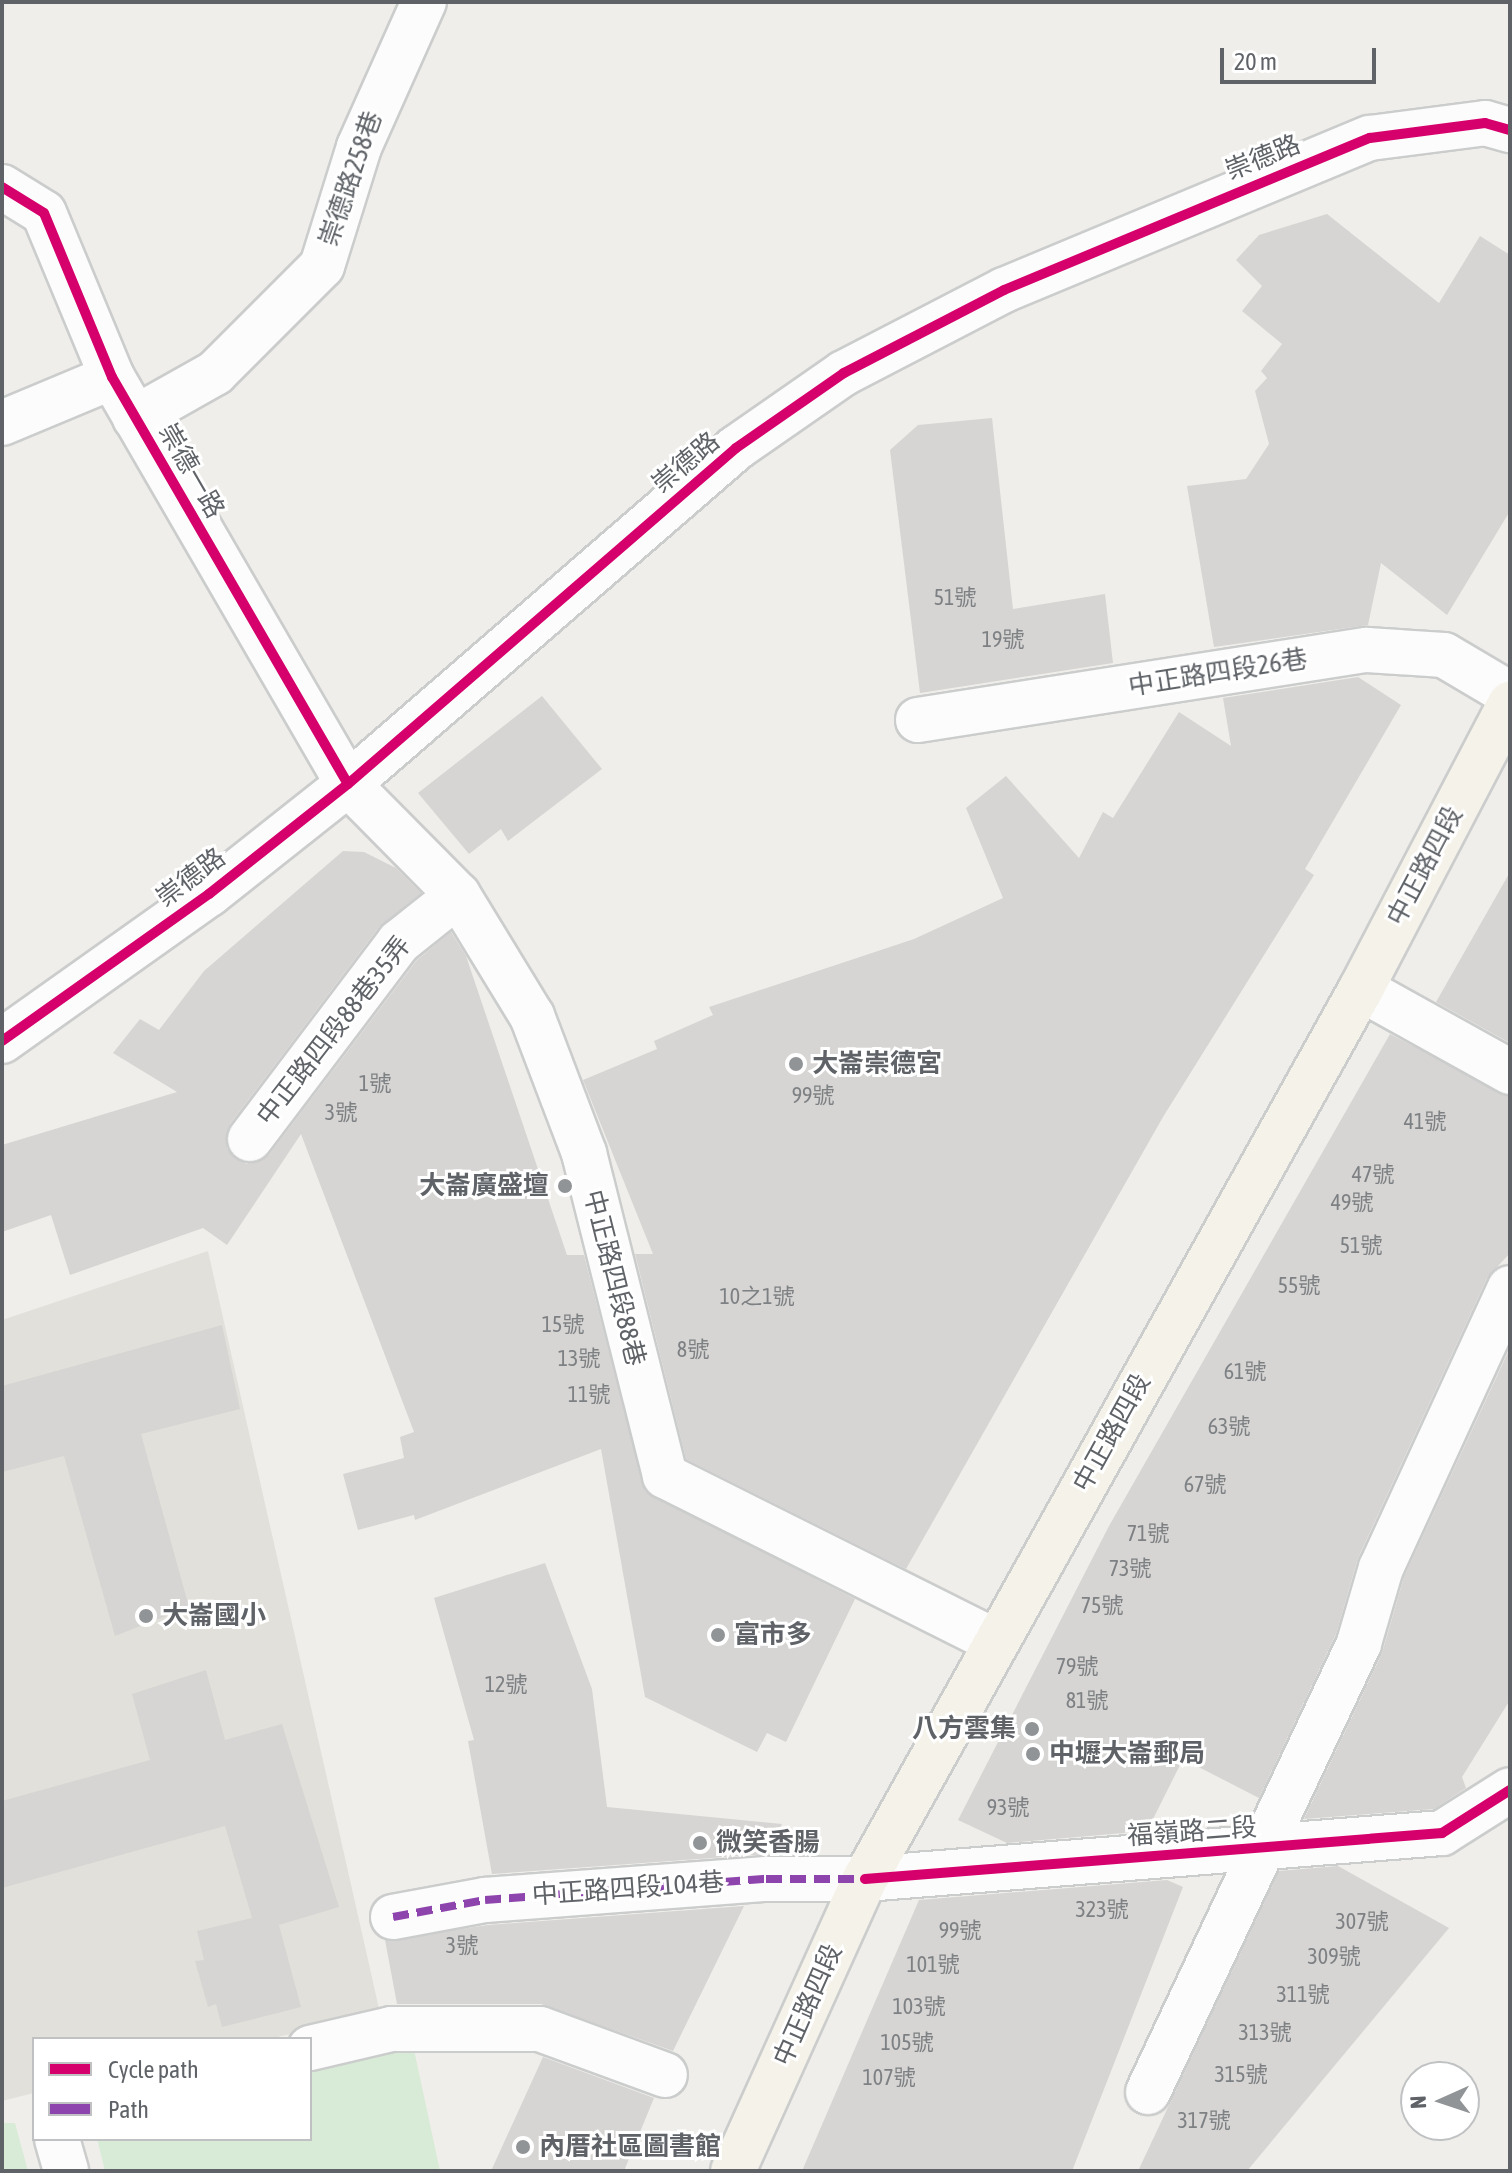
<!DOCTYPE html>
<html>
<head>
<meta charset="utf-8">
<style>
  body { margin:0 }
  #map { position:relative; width:1512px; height:2173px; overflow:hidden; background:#efeeea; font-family:"Asap Condensed","Noto Sans TC",sans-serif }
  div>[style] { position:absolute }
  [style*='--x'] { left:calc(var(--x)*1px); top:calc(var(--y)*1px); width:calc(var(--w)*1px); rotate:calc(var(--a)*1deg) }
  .education>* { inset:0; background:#e2e0da }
  .green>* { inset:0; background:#d8ebd6 }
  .building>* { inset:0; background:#d6d5d3 }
  .roads { filter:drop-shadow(2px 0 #cbcccc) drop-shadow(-2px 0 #cbcccc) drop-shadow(0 2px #cbcccc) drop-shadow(0 -2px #cbcccc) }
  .minor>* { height:44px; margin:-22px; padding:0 22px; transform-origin:22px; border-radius:22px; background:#fdfcfc }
  .major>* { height:44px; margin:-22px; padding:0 22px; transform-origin:22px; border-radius:22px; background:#f4f2e9 }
  .quiet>* { height:8px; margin-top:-4px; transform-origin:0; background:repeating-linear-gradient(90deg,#8e44ad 0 16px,transparent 0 24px) }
  .cycleway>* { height:10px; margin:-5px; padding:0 5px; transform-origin:5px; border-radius:5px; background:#d6006c }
  .dots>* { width:22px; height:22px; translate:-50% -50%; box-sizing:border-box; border:4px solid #fff; border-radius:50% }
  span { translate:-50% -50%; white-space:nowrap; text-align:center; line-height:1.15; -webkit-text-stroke:6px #fff; paint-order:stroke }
  .number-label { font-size:22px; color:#7e8184 }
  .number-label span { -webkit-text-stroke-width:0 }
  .street-label { font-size:26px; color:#5f6368 }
  .poi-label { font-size:26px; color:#5f6368; font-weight:700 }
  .left { translate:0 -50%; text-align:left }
  .right { translate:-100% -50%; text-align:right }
  .frame { position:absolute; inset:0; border:4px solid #5f6368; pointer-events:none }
  .legend { position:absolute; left:32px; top:2037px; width:280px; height:104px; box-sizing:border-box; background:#fff; border:2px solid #bfc1c3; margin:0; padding:10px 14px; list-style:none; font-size:24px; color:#5f6368 }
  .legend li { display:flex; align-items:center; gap:16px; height:40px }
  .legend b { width:40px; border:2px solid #bfc1c3 }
  .north { position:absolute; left:1400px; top:2061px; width:80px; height:80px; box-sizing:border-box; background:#fff; border:2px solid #bfc1c3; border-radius:50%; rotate:267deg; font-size:22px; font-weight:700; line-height:32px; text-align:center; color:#5f6368 }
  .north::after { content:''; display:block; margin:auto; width:28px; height:36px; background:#919496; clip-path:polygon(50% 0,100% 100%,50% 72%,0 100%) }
  .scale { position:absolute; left:1220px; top:48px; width:156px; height:36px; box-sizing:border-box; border:4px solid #5f6368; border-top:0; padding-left:10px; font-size:24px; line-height:28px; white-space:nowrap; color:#5f6368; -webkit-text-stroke:6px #fff; paint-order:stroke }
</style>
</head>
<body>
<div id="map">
  <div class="education">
    <i style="clip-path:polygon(208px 1251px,380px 2013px,269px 2039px,34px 2039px,34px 2093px,2px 2101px,2px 1320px)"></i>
  </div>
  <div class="green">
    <i style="clip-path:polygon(413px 2045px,440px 2171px,105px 2171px,97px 2139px,310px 2139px,310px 2068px)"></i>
    <i style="clip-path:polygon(2px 2123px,15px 2123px,28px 2171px,2px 2171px)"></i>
  </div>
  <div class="building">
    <i style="clip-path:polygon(1327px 214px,1439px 303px,1480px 236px,1510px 255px,1510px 511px,1447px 615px,1381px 563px,1368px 625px,1214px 647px,1187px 486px,1246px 479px,1269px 444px,1255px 391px,1267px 378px,1261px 371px,1282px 344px,1242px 311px,1262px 286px,1236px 260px,1259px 235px)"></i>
    <i style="clip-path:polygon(992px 418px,1013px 609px,1105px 594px,1113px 663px,920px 693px,890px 450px,918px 425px)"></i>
    <i style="clip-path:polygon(1358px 677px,1401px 705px,1305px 869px,1314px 875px,1163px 1117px,906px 1569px,686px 1459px,635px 1254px,653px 1254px,583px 1080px,657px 1049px,654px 1041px,713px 1015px,709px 1007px,914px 939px,1003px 898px,966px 808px,1006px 776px,1079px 858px,1103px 812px,1113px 818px,1179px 712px,1231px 746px,1223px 698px)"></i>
    <i style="clip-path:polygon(542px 696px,602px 769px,508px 841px,501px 829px,469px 854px,418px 793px)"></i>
    <i style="clip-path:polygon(343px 851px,364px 852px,396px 868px,421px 893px,379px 927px,230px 1124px,227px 1149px,246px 1164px,269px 1155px,417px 960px,451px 932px,466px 956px,567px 1255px,584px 1255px,645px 1491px,855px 1599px,786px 1742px,767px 1733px,757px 1752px,645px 1697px,601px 1449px,415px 1520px,414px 1515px,358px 1530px,343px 1474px,404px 1458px,400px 1437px,414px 1432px,301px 1134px,227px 1245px,203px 1228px,70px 1275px,51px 1215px,2px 1232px,2px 1145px,177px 1092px,113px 1053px,140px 1019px,159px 1030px,204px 971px)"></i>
    <i style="clip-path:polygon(1510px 872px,1510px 1043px,1436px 1002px)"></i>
    <i style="clip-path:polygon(1390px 1034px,1510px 1097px,1510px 1253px,1487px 1278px,1358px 1558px,1336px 1634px,1259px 1798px,1183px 1759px,1147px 1831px,1007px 1843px,958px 1820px,1109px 1526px)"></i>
    <i style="clip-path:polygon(222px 1325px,240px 1409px,141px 1434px,189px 1607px,115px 1636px,64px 1456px,2px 1472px,2px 1386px)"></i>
    <i style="clip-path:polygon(1510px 1348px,1510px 1700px,1462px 1777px,1466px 1788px,1434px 1809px,1304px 1819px,1382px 1653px,1404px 1577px)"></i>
    <i style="clip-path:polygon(545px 1563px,592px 1689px,607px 1807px,782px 1824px,768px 1854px,492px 1874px,468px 1741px,474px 1740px,434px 1598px)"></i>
    <i style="clip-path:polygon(206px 1670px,225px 1740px,282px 1724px,339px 1907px,279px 1925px,301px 2007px,222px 2027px,216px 2004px,208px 2007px,195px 1961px,204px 1960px,197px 1931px,252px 1918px,225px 1826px,2px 1888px,2px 1801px,150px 1760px,132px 1694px)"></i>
    <i style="clip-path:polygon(1338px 1866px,1449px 1928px,1247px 2171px,1138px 2171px,1279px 1871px)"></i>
    <i style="clip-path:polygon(1167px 1880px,1183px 1887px,1072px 2171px,802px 2171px,919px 1900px)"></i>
    <i style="clip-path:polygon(744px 1906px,673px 2051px,541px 2004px,397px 2004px,385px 1940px,488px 1925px)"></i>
    <i style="clip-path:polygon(543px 2057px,654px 2098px,624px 2171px,491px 2171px)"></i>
  </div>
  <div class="roads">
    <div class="minor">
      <i style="--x:2;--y:187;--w:49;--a:31.8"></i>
      <i style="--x:44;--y:213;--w:178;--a:67.5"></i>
      <i style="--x:112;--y:377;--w:470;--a:59.9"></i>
      <i style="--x:348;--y:784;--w:156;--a:45.3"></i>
      <i style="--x:458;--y:895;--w:142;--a:58.6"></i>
      <i style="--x:532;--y:1016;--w:147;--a:69.2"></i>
      <i style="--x:584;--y:1153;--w:333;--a:75.9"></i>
      <i style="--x:665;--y:1476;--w:370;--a:26.6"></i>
      <i style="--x:135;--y:418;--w:92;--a:-29.4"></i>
      <i style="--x:215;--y:373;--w:151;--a:-45"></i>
      <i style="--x:322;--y:266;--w:125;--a:-72.7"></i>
      <i style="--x:359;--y:147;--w:159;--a:-65.9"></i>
      <i style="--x:2;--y:423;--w:119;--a:-22.7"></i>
      <i style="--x:918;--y:720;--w:454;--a:-8.9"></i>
      <i style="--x:1367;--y:650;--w:77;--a:3.7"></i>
      <i style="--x:1444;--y:655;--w:77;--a:30.6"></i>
      <i style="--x:1361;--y:989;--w:171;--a:29.1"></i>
      <i style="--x:2;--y:1041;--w:254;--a:-35.4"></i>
      <i style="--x:209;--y:894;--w:177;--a:-38.4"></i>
      <i style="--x:348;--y:784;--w:513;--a:-40.89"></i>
      <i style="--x:736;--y:448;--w:131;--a:-34.8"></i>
      <i style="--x:844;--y:373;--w:180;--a:-27.4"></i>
      <i style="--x:1004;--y:290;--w:396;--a:-22.6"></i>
      <i style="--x:1370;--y:138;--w:116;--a:-7.4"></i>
      <i style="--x:1485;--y:123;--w:26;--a:16"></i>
      <i style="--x:250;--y:1139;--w:247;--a:-52.9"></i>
      <i style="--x:399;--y:942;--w:75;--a:-38.5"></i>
      <i style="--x:393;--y:1917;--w:94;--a:-10.5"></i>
      <i style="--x:485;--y:1900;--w:282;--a:-4.3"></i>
      <i style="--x:766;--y:1879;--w:99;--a:0"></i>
      <i style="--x:865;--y:1879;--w:579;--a:-4.56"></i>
      <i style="--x:1442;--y:1833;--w:80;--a:-32.3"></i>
      <i style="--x:310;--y:2048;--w:83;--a:-13.2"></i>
      <i style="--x:391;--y:2029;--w:149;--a:0"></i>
      <i style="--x:540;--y:2029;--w:133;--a:20.2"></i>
      <i style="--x:1148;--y:2092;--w:496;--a:-64.8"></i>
      <i style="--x:1359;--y:1643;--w:78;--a:-73.7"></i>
      <i style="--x:1381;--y:1568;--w:308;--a:-65.3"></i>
      <i style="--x:57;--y:2139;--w:33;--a:74"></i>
    </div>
    <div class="major">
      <i style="--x:733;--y:2171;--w:320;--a:-65.7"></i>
      <i style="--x:865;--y:1879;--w:1019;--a:-60.87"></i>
      <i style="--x:1361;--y:989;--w:322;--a:-62.4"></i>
    </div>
  </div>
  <div class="quiet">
    <i style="--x:393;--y:1917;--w:94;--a:-10.5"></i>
    <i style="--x:485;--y:1900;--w:282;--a:-4.3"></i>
    <i style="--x:766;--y:1879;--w:99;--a:0"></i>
  </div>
  <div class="cycleway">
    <i style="--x:2;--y:187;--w:49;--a:31.8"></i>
    <i style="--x:44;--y:213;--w:178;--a:67.5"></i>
    <i style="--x:112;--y:377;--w:470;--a:59.9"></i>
    <i style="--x:2;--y:1041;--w:254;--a:-35.4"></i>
    <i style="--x:209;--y:894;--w:177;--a:-38.4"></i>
    <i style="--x:348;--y:784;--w:513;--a:-40.89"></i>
    <i style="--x:736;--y:448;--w:131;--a:-34.8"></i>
    <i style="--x:844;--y:373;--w:180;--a:-27.4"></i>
    <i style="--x:1004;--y:290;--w:396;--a:-22.6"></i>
    <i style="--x:1370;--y:138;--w:116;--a:-7.4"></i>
    <i style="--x:1485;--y:123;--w:26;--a:16"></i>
    <i style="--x:865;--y:1879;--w:579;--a:-4.56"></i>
    <i style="--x:1442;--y:1833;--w:80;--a:-32.3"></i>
  </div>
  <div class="dots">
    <i style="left:796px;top:1064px;background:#919496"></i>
    <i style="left:565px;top:1186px;background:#919496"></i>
    <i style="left:146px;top:1616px;background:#919496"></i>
    <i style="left:718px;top:1635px;background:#919496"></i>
    <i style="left:1032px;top:1729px;background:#919496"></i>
    <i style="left:1033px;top:1754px;background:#919496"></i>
    <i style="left:700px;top:1843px;background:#919496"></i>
    <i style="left:523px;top:2147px;background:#919496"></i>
  </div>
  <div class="number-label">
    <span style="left:955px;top:598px">51號</span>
    <span style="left:1003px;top:640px">19號</span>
    <span style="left:375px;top:1084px">1號</span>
    <span style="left:813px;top:1096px">99號</span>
    <span style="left:341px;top:1113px">3號</span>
    <span style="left:1425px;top:1122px">41號</span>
    <span style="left:1373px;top:1175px">47號</span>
    <span style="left:1352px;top:1203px">49號</span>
    <span style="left:1361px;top:1246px">51號</span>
    <span style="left:1299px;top:1286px">55號</span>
    <span style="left:757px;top:1297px">10之1號</span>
    <span style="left:563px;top:1325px">15號</span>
    <span style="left:693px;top:1350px">8號</span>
    <span style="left:579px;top:1359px">13號</span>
    <span style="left:1245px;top:1372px">61號</span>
    <span style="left:589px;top:1395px">11號</span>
    <span style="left:1229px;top:1427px">63號</span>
    <span style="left:1205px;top:1485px">67號</span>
    <span style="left:1148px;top:1534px">71號</span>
    <span style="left:1130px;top:1569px">73號</span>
    <span style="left:1102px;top:1606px">75號</span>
    <span style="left:1077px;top:1667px">79號</span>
    <span style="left:506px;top:1685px">12號</span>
    <span style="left:1087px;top:1701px">81號</span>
    <span style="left:1008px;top:1808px">93號</span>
    <span style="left:1102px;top:1910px">323號</span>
    <span style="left:1362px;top:1922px">307號</span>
    <span style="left:960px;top:1931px">99號</span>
    <span style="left:462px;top:1946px">3號</span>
    <span style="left:1334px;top:1957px">309號</span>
    <span style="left:933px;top:1965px">101號</span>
    <span style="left:1303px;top:1995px">311號</span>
    <span style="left:919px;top:2007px">103號</span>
    <span style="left:1265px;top:2033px">313號</span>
    <span style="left:907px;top:2043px">105號</span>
    <span style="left:1241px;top:2075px">315號</span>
    <span style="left:889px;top:2078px">107號</span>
    <span style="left:1204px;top:2121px">317號</span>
  </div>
  <div class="street-label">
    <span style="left:1263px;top:158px;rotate:-22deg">崇德路</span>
    <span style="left:351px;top:179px;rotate:-71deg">崇德路258巷</span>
    <span style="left:686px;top:463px;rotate:-40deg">崇德路</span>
    <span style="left:191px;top:471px;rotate:60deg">崇德一路</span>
    <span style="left:1218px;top:673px;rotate:-9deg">中正路四段26巷</span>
    <span style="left:1425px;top:866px;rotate:-62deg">中正路四段</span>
    <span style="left:191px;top:878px;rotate:-37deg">崇德路</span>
    <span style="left:334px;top:1031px;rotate:-52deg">中正路四段88巷35弄</span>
    <span style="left:614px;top:1278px;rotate:76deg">中正路四段88巷</span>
    <span style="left:1112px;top:1433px;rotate:-61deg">中正路四段</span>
    <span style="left:1192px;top:1832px;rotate:-4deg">福嶺路二段</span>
    <span style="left:628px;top:1889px;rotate:-4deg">中正路四段104巷</span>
    <span style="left:808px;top:2005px;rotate:-66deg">中正路四段</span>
  </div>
  <div class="poi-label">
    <span class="left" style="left:812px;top:1064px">大崙崇德宮</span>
    <span class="right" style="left:549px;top:1186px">大崙廣盛壇</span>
    <span class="left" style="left:162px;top:1616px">大崙國小</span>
    <span class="left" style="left:734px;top:1635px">富市多</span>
    <span class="right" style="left:1016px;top:1729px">八方雲集</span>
    <span class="left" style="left:1049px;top:1754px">中壢大崙郵局</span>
    <span class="left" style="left:716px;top:1843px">微笑香腸</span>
    <span class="left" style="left:539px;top:2147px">內厝社區圖書館</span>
  </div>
  <div class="frame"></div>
  <ul class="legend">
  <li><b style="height:10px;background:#d6006c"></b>Cycle path</li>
  <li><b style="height:10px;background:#8e44ad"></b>Path</li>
  </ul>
  <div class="north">N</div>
  <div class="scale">20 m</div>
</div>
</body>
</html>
